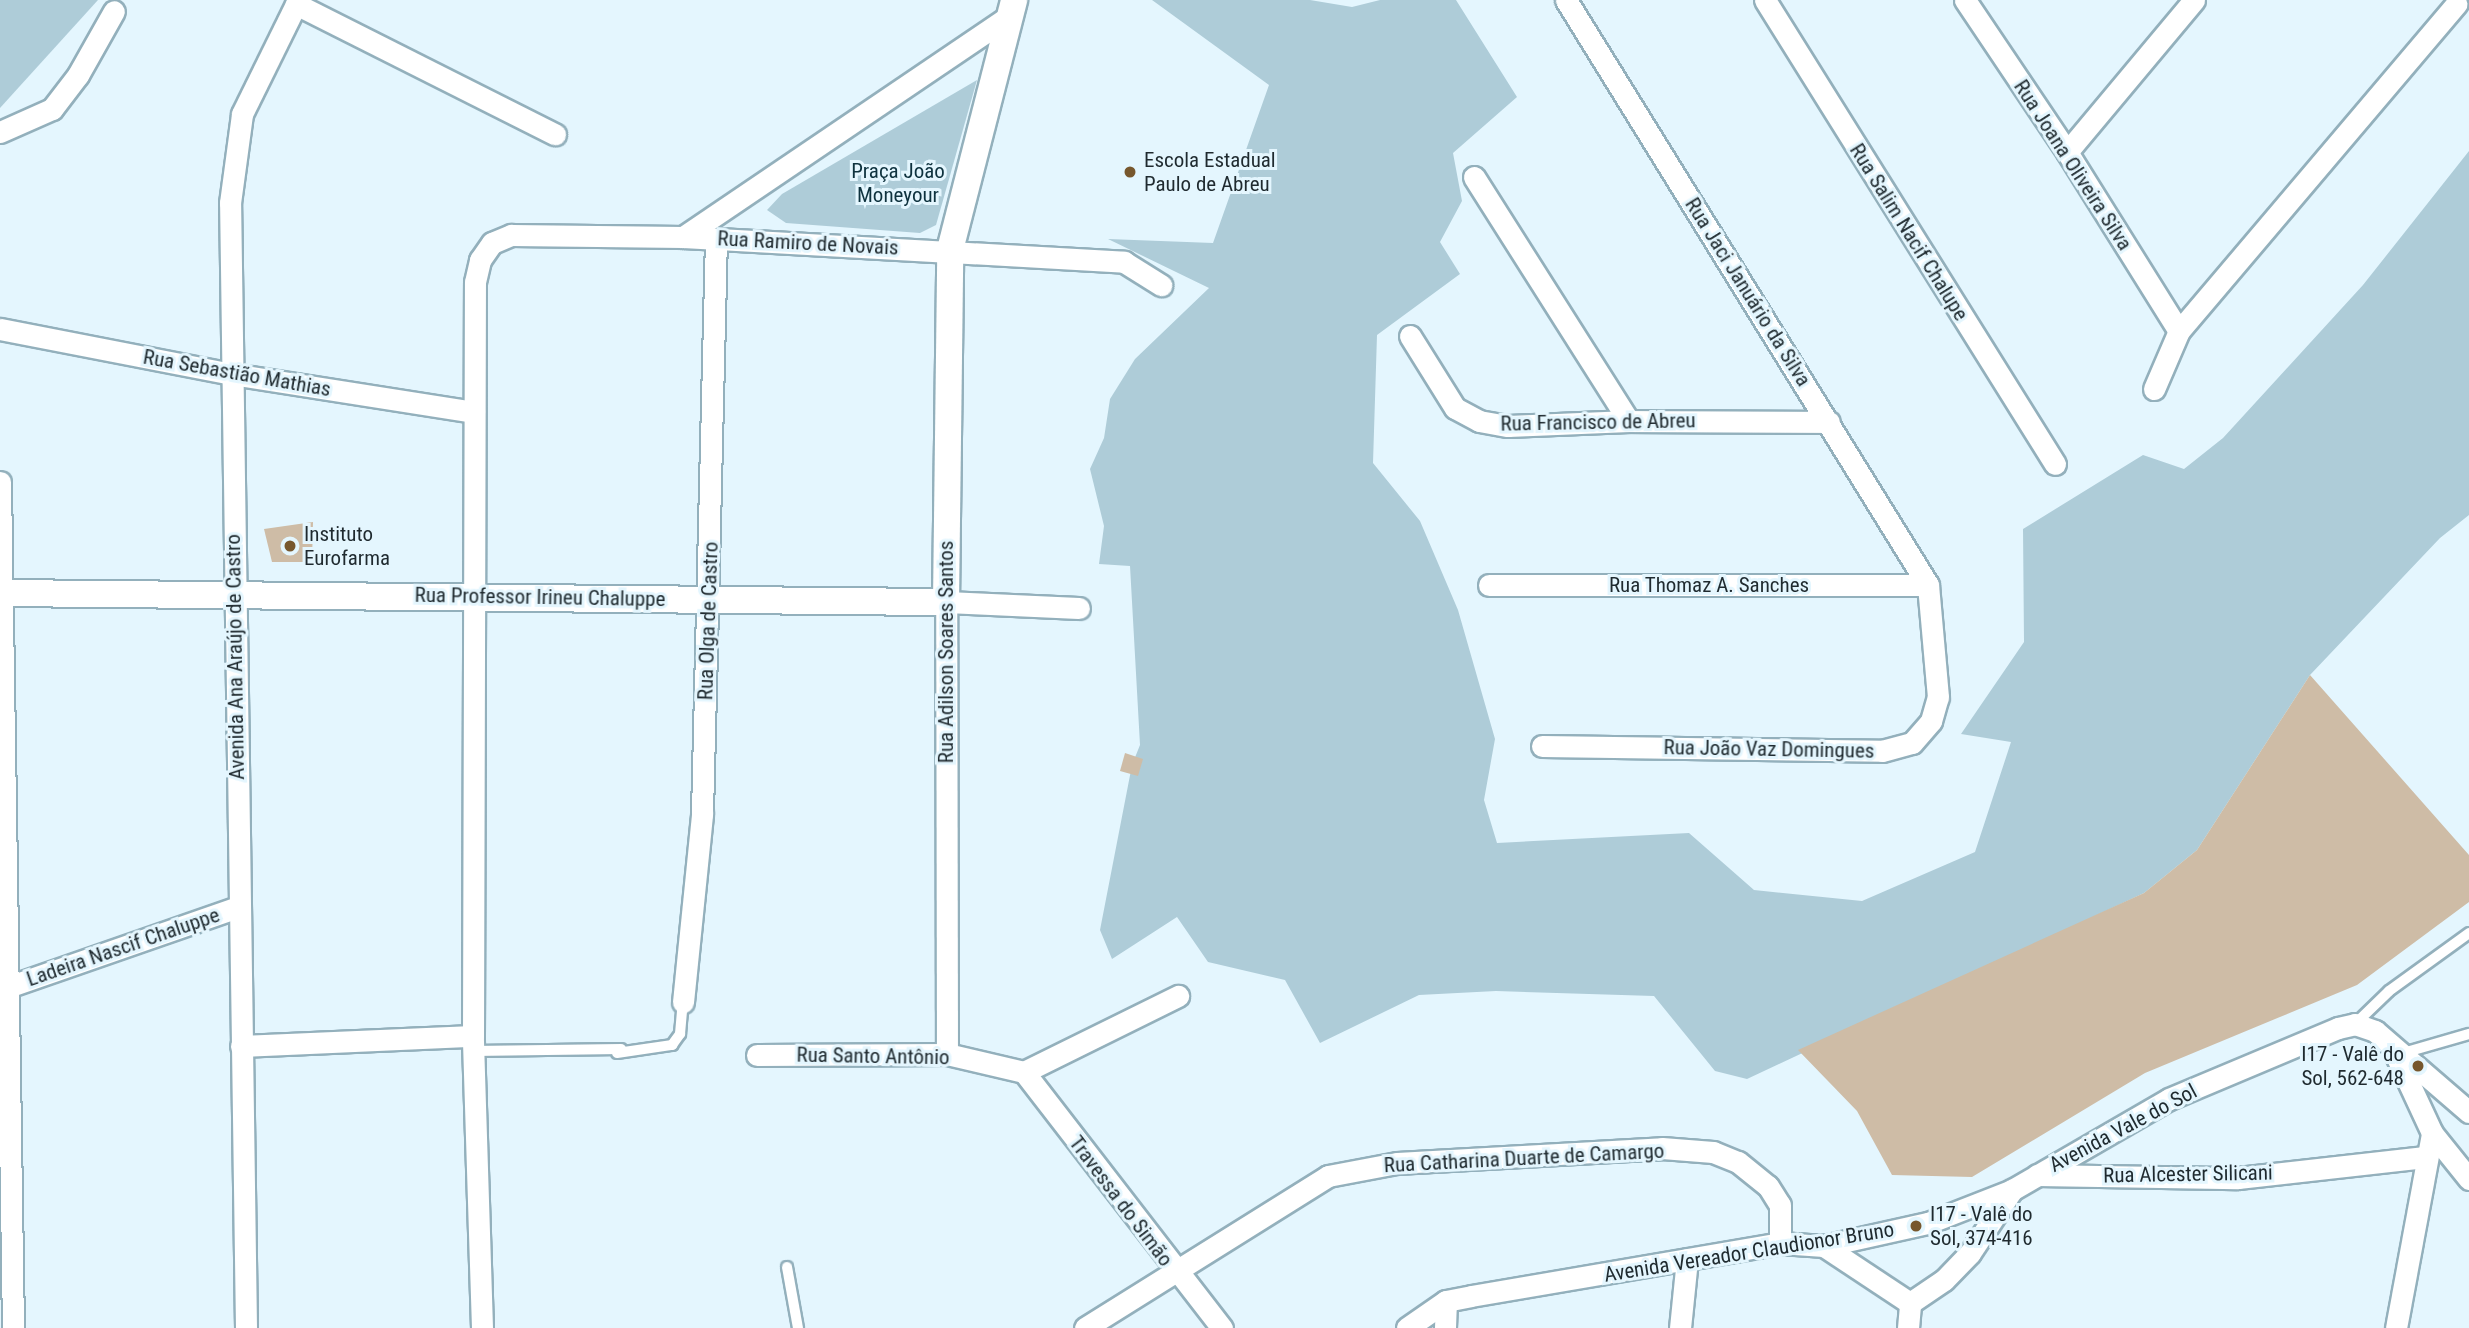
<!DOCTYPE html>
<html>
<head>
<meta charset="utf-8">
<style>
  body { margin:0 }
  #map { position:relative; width:2469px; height:1328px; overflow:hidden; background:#e4f6fe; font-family:"Roboto Condensed",sans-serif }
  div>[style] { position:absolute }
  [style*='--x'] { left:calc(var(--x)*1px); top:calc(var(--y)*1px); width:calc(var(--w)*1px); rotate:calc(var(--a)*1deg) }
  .green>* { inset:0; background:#aeccd8 }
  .building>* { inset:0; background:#cebca6 }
  .roads { filter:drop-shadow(2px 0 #93b0bc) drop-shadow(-2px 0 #93b0bc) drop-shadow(0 2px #93b0bc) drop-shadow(0 -2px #93b0bc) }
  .service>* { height:10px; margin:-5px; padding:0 5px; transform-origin:5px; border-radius:5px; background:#fff }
  .minor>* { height:21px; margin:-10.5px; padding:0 10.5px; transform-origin:10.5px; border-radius:10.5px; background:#fff }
  .tertiary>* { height:26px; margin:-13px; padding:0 13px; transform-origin:13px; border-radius:13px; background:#fff }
  .dots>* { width:19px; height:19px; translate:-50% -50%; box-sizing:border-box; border:4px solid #e4f6fe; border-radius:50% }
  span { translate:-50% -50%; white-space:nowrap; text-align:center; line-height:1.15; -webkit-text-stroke:6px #e4f6fe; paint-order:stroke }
  .poi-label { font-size:21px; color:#1f2a2f }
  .left { translate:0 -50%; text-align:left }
  .right { translate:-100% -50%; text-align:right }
  .street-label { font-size:21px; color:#1f2a2f }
  .park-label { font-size:21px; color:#0e323e }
</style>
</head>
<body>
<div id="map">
  <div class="green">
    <i style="clip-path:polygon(0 0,98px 0,0 108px)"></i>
    <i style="clip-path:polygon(1152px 0,1310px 0,1352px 7px,1380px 0,1456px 0,1517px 97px,1453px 153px,1462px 201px,1440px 242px,1460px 274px,1377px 335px,1373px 463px,1420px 521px,1458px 610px,1495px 739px,1484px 800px,1497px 843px,1689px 833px,1754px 890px,1862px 901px,1975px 852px,2011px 742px,1961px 734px,2024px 642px,2023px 529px,2143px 455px,2184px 469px,2223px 438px,2363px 285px,2469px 151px,2469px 515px,2440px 538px,2310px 675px,2197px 850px,2144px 893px,1747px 1079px,1715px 1071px,1654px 996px,1496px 991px,1419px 995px,1320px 1043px,1285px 980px,1208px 962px,1177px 917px,1112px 959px,1100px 930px,1132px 765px,1140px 745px,1130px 566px,1099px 564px,1104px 526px,1090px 469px,1104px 438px,1110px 399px,1135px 359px,1209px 288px,1108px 239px,1213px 243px,1269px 85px)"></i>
    <i style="clip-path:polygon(977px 80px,936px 225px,920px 233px,786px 223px,767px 210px,782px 194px)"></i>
  </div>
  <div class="building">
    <i style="clip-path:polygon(313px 522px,312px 562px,272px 562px,264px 529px)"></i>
    <i style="clip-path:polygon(2310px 675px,2469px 855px,2469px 902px,2357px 985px,2145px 1073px,1972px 1177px,1892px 1175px,1857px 1111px,1798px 1050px,2144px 893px,2197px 850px)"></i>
    <i style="clip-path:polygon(1125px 753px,1143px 759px,1138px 776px,1120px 771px)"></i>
  </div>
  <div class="roads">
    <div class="service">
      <i style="--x:2355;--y:1024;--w:47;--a:-44.1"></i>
      <i style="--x:2389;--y:991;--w:99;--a:-35.9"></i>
      <i style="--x:473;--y:1051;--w:148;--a:-0.8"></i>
      <i style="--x:617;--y:1053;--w:56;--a:-8.3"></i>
      <i style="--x:672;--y:1045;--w:14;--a:-54"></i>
      <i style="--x:680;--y:1034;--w:32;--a:-85"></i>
      <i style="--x:2403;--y:1053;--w:69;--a:-16.1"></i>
      <i style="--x:787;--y:1267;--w:62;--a:79.8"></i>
    </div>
    <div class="minor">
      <i style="--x:1765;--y:0;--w:547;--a:57.99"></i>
      <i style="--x:1965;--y:0;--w:183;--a:56.1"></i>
      <i style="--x:2067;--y:152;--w:211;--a:58"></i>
      <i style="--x:296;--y:4;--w:290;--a:26.7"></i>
      <i style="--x:0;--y:132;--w:57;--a:-23.9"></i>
      <i style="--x:52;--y:109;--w:43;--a:-52.6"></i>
      <i style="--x:78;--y:75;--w:73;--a:-60.6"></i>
      <i style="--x:2067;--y:152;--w:198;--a:-50.1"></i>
      <i style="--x:1474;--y:177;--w:289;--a:57.6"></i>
      <i style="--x:683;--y:237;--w:394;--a:-34.1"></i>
      <i style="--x:0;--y:329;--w:236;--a:11"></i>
      <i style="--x:232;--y:374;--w:245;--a:8.9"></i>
      <i style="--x:1410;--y:336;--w:85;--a:58"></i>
      <i style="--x:1455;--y:408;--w:27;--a:28"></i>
      <i style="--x:1479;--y:421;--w:29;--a:10"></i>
      <i style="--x:1508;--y:426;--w:121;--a:-2.4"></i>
      <i style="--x:1629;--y:421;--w:200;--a:0.3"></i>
      <i style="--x:2154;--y:389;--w:63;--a:-66.7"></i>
      <i style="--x:2179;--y:331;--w:429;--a:-49.7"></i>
      <i style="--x:0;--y:482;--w:846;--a:89.12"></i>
      <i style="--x:1489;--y:585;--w:439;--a:0"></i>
      <i style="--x:1542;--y:746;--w:340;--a:0.8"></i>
      <i style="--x:1882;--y:751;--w:31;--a:-15"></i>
      <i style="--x:1912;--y:743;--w:29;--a:-49"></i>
      <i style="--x:1931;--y:721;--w:25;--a:-74"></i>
      <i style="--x:1938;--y:697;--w:112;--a:-95.1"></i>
      <i style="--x:1928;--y:585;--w:688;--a:-121.75"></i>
      <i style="--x:8;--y:987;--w:244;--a:-19.2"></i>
      <i style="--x:683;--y:1002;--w:189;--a:-84.2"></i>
      <i style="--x:702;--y:814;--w:575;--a:-88.61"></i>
      <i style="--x:241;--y:1046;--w:232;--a:-2.5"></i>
      <i style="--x:2394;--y:1051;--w:90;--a:65.1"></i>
      <i style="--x:2432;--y:1133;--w:59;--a:51.2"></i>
      <i style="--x:947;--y:1054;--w:452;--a:-90.1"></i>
      <i style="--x:946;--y:602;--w:133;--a:2.6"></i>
      <i style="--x:757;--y:1055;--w:190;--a:-0.3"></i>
      <i style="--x:947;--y:1054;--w:79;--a:13.2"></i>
      <i style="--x:1024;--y:1072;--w:172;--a:-26.3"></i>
      <i style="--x:1024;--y:1072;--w:324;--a:52.3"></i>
      <i style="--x:2037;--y:1175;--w:201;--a:0.9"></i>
      <i style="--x:2238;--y:1178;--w:188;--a:-6.4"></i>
      <i style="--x:1824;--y:1246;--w:103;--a:33.5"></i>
      <i style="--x:246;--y:1328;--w:1125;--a:-90.81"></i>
      <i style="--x:230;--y:203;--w:90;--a:-82.3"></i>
      <i style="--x:242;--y:114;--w:127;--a:-63.8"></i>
      <i style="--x:482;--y:1328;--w:292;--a:-91.8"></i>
      <i style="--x:473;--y:1036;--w:754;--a:-89.85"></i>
      <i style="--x:475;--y:282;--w:23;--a:-77"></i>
      <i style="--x:480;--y:260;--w:21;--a:-55"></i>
      <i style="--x:492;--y:243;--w:21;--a:-23"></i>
      <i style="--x:511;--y:235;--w:172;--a:0.7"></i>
      <i style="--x:683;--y:237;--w:442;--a:3.2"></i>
      <i style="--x:1124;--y:262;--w:44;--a:31.9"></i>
      <i style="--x:1085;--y:1328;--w:287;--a:-32"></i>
      <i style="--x:1328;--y:1176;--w:70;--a:-10.7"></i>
      <i style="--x:1397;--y:1163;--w:265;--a:-3.2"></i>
      <i style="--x:1662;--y:1148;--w:51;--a:4.5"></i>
      <i style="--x:1713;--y:1152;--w:27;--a:22"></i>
      <i style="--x:1738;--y:1162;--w:38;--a:39"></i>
      <i style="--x:1768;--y:1186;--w:22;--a:58"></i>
      <i style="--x:1780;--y:1205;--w:38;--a:90"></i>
      <i style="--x:1407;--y:1328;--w:47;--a:-34.7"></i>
      <i style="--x:1446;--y:1301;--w:25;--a:-11"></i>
      <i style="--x:1471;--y:1296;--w:314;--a:-9.7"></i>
      <i style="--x:1780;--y:1243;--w:44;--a:3.9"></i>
      <i style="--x:1824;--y:1246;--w:107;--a:-12.5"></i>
      <i style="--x:1928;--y:1223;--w:90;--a:-21.4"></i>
      <i style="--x:2012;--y:1190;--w:181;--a:-30.1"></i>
      <i style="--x:2169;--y:1099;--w:183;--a:-22.8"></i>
      <i style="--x:2338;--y:1028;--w:17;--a:-13"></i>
      <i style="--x:2355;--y:1024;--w:21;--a:19"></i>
      <i style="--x:2375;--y:1031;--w:124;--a:40.8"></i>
      <i style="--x:1445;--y:1328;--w:27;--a:-88"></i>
      <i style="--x:1680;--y:1328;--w:69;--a:-84.2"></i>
      <i style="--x:1908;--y:1328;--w:25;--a:-85"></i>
      <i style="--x:1910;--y:1303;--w:41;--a:-34.1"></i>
      <i style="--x:1944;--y:1280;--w:37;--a:-46"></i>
      <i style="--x:1970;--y:1253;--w:76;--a:-56.3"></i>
      <i style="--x:2396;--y:1328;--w:198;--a:-79.5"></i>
    </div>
    <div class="tertiary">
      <i style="--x:0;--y:593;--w:946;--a:0.55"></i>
      <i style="--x:946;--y:602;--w:352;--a:-89.3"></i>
      <i style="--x:950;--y:250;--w:258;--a:-75.6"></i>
    </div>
  </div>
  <div class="dots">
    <i style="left:1130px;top:172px;background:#77572d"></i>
    <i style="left:290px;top:546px;background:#77572d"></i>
    <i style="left:2418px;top:1066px;background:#77572d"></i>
    <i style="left:1916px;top:1226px;background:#77572d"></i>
  </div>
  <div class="poi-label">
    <span class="left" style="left:1144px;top:172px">Escola Estadual<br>Paulo de Abreu</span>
    <span class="left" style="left:304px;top:546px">Instituto<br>Eurofarma</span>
    <span class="right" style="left:2404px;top:1066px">I17 - Valê do<br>Sol, 562-648</span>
    <span class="left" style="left:1930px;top:1226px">I17 - Valê do<br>Sol, 374-416</span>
  </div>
  <div class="street-label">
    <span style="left:2073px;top:165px;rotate:57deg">Rua Joana Oliveira Silva</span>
    <span style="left:1909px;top:232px;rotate:58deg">Rua Salim Nacif Chalupe</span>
    <span style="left:808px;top:243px;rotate:3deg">Rua Ramiro de Novais</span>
    <span style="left:1748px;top:292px;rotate:58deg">Rua Jaci Januário da Silva</span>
    <span style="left:237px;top:373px;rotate:10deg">Rua Sebastião Mathias</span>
    <span style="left:1598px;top:422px;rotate:-1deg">Rua Francisco de Abreu</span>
    <span style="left:1709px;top:585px">Rua Thomaz A. Sanches</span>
    <span style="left:540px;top:597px;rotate:1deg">Rua Professor Irineu Chaluppe</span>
    <span style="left:708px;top:621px;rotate:-88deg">Rua Olga de Castro</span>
    <span style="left:946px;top:652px;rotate:-90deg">Rua Adilson Soares Santos</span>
    <span style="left:235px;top:657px;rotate:-91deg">Avenida Ana Araújo de Castro</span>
    <span style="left:1769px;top:749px;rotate:1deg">Rua João Vaz Domingues</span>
    <span style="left:123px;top:947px;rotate:-19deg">Ladeira Nascif Chaluppe</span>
    <span style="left:873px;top:1056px;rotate:1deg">Rua Santo Antônio</span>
    <span style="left:2123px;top:1128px;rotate:-28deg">Avenida Vale do Sol</span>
    <span style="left:1524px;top:1158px;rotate:-3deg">Rua Catharina Duarte de Camargo</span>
    <span style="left:2188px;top:1174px;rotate:-1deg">Rua Alcester Silicani</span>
    <span style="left:1121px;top:1201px;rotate:53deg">Travessa do Simão</span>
    <span style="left:1749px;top:1252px;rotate:-9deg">Avenida Vereador Claudionor Bruno</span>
  </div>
  <div class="park-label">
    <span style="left:898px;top:183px">Praça João<br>Moneyour</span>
  </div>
</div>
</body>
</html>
